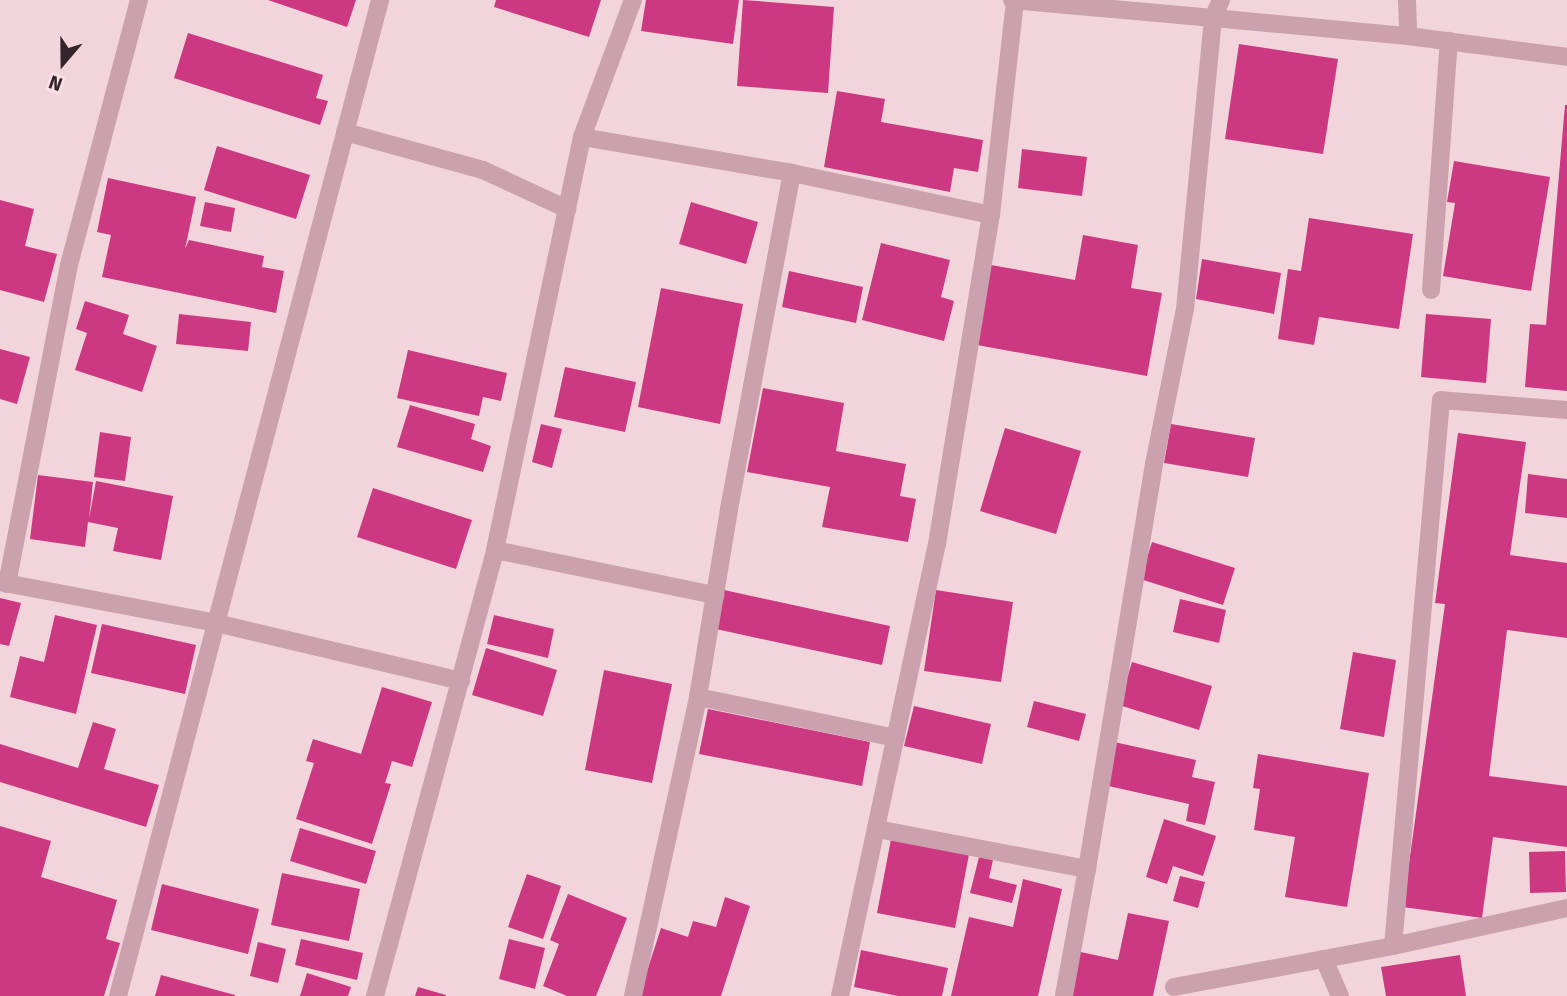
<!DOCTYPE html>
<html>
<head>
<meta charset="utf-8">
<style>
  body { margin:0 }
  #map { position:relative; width:1567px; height:996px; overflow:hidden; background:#f2d5db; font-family:"Fira Sans",sans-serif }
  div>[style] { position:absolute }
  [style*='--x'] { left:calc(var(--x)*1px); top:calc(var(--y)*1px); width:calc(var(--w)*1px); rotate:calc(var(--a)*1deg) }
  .building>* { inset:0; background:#cd3882 }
  .minor>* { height:18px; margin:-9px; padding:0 9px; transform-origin:9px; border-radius:9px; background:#caa1ad }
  span { translate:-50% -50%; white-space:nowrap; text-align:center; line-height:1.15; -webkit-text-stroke:5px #fae1e6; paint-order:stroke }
  .north { position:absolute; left:28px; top:28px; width:70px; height:70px; -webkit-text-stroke:5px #fae1e6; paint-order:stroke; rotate:200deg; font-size:19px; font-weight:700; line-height:28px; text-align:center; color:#34242b }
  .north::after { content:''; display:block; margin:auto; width:24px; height:32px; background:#34242b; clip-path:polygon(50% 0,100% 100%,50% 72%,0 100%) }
</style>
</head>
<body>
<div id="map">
  <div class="building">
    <i style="clip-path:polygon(268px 0,356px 0,347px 27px)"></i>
    <i style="clip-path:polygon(496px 0,601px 0,589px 37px,494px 7px)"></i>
    <i style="clip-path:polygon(646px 0,739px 0,733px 44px,641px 31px)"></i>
    <i style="clip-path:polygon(743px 0,834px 7px,828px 93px,737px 86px)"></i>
    <i style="clip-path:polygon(188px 33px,323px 75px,316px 98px,328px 101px,320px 125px,174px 78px)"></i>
    <i style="clip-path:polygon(1239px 44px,1338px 59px,1323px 154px,1225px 139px)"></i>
    <i style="clip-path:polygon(837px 91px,885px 99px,881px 122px,983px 140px,978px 172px,954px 168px,950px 192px,824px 167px)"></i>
    <i style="clip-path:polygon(1565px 105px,1567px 105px,1567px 391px,1525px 387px,1530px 324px,1546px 325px)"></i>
    <i style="clip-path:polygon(217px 146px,310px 175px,296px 219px,204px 190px)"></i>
    <i style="clip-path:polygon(1022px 149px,1087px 157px,1082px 196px,1018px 188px)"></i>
    <i style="clip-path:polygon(1454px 161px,1550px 177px,1531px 291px,1443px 276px,1455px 203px,1447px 202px)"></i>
    <i style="clip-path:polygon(108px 178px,196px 197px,185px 249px,189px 240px,264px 256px,262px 267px,284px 271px,276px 313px,102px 277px,111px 235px,97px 232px)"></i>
    <i style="clip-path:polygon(0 200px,34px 209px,25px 246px,57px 254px,44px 302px,0 290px)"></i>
    <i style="clip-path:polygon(205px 202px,235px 208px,231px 232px,200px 226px)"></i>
    <i style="clip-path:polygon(691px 202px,758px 222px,746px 264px,679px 244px)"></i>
    <i style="clip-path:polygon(1309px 218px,1413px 234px,1399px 329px,1319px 317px,1314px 345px,1278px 339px,1288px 269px,1301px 271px)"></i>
    <i style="clip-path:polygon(1083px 235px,1138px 245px,1131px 288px,1162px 293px,1147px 376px,977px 345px,991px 265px,1075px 280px)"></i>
    <i style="clip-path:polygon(881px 243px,950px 260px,941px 297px,954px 301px,944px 341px,862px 320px)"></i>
    <i style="clip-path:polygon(1202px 259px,1281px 273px,1274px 314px,1196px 299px)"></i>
    <i style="clip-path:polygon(789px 271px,863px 287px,856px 323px,782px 307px)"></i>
    <i style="clip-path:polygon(661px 288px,743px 304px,720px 424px,638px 407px)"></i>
    <i style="clip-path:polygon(85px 301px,129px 315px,123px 334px,157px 346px,142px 392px,75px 370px,87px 333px,76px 329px)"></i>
    <i style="clip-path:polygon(179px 314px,251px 322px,248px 351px,176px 344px)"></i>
    <i style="clip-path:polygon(1426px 314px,1491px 319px,1486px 383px,1421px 377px)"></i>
    <i style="clip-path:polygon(0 349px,30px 357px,17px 404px,0 399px)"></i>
    <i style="clip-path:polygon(408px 350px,507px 373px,501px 401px,483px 397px,479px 416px,397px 398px)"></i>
    <i style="clip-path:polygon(565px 367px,636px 382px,625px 432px,554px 417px)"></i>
    <i style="clip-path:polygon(763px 388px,844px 403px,836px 451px,906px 464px,900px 496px,916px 499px,908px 542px,822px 527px,830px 487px,747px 472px)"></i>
    <i style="clip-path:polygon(410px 405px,475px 424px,471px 439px,491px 446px,483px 472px,397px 447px)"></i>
    <i style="clip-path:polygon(541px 424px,562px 429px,552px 468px,532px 462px)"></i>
    <i style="clip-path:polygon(1171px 424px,1255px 438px,1248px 477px,1164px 463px)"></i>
    <i style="clip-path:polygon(1005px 428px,1081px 451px,1056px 534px,980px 511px)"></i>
    <i style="clip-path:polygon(100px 432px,131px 437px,125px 481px,94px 477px)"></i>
    <i style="clip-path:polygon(1458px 433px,1526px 442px,1510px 555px,1567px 563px,1567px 638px,1507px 630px,1489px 776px,1567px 786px,1567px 847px,1493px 837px,1482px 918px,1403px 907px,1445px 604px,1435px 603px)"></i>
    <i style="clip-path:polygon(1528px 474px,1567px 479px,1567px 518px,1525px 513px)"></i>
    <i style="clip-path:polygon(38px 475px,93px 482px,89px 519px,96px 481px,173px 496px,161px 560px,113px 551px,118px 528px,88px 522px,85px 547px,30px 539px)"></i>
    <i style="clip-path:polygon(373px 488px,472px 520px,456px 569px,357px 537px)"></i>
    <i style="clip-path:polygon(1152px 542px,1235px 568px,1223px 605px,1140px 579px)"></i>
    <i style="clip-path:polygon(724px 590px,890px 626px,882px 665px,716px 629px)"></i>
    <i style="clip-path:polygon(936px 590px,1013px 602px,1001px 682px,924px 671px)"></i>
    <i style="clip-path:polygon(0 598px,21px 603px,9px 646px,0 644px)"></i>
    <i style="clip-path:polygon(1180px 599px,1226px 610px,1219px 643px,1173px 632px)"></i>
    <i style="clip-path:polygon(55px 615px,97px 625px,76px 714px,10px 697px,20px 656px,44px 662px)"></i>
    <i style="clip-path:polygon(494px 615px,554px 629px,548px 658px,487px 644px)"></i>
    <i style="clip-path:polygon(102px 624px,196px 645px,185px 694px,91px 673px)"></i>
    <i style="clip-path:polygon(486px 648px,557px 670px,543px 716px,472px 695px)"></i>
    <i style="clip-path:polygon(1353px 652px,1396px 660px,1384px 737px,1340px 729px)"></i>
    <i style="clip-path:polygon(1132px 662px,1212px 686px,1199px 730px,1119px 705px)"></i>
    <i style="clip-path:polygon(604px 670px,672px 684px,652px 783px,585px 770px)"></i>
    <i style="clip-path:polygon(382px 687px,432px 702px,412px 767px,392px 761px,385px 783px,391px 784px,372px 844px,296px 819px,314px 763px,306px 761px,313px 739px,361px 754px)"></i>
    <i style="clip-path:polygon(1034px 701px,1086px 714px,1079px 741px,1027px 727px)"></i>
    <i style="clip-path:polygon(914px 706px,991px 724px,982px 764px,904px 746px)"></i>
    <i style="clip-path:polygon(708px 709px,870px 742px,862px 786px,699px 754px)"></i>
    <i style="clip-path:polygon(93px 722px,116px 729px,104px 769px,159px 785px,146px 827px,0 782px,0 744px,78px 768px)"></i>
    <i style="clip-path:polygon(1114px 742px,1196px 760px,1192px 777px,1215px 782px,1205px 825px,1186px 821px,1189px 804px,1104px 785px)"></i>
    <i style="clip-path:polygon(1258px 754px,1369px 773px,1347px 907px,1285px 897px,1295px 837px,1254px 830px,1260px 789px,1253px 788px)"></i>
    <i style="clip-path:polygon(1164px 819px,1216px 836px,1203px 876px,1173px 866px,1167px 884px,1146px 877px)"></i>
    <i style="clip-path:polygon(0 826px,51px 841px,41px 877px,117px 900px,106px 939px,120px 943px,104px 996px,0 996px)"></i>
    <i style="clip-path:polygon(300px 828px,376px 851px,366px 884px,290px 861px)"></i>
    <i style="clip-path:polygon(892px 834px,970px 849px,955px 928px,877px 913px)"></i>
    <i style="clip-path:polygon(1565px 851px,1566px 892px,1530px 893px,1529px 852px)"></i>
    <i style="clip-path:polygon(979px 857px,993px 860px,989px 878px,1017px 885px,1012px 903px,970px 893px)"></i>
    <i style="clip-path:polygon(282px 873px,360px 889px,349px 941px,271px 925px)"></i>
    <i style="clip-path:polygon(527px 874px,561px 886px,543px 939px,508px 927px)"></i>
    <i style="clip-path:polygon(1180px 876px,1205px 882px,1198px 908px,1173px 901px)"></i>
    <i style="clip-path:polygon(1023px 879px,1062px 889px,1038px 996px,951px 996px,969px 917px,1013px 927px)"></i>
    <i style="clip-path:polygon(162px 884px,259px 909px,248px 954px,151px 930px)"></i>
    <i style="clip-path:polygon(568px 894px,627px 918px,596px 996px,567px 996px,543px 986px,559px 944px,550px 940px)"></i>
    <i style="clip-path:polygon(725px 897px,750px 906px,721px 996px,639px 996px,661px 928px,688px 937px,693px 921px,716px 927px)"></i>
    <i style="clip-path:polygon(1128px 913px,1169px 921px,1153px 996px,1066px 996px,1076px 951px,1118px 960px)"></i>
    <i style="clip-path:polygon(301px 939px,363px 953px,357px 980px,295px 965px)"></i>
    <i style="clip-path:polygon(509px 939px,545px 948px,535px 989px,499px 979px)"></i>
    <i style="clip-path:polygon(258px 942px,286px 949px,278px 983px,250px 976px)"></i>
    <i style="clip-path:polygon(861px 950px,948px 968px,942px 996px,898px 996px,854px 987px)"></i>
    <i style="clip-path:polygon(1460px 955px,1466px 996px,1386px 996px,1381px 967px)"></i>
    <i style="clip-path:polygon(307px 973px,351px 987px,348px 996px,300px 996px)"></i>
    <i style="clip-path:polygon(161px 975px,235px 995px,235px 996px,155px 996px)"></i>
    <i style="clip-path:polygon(418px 987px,446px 995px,446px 996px,415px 996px)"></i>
  </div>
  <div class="minor">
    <i style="--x:1012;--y:0;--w:202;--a:5.1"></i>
    <i style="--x:1213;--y:18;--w:20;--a:-66"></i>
    <i style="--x:1407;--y:0;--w:36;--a:88"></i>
    <i style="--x:345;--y:132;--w:143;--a:15.4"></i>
    <i style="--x:483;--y:170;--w:93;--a:24.9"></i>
    <i style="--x:582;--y:137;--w:213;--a:9.7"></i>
    <i style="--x:1431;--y:290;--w:250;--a:-85.9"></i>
    <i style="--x:1567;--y:410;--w:126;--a:-175.5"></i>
    <i style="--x:1441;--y:400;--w:548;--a:95.02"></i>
    <i style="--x:1393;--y:946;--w:178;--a:-12.3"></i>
    <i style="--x:495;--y:550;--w:225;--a:11.6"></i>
    <i style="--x:0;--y:582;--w:220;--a:10.7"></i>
    <i style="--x:216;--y:623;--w:252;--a:13.3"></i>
    <i style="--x:7;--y:584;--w:325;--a:-79"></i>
    <i style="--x:69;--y:265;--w:274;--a:-75.2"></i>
    <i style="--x:698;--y:697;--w:202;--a:11.7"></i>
    <i style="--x:877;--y:829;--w:214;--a:10.8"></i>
    <i style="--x:1087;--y:869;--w:129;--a:100.3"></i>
    <i style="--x:1087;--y:869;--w:411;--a:-80.6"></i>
    <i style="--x:1154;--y:464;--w:158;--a:-78.7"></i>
    <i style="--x:1185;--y:309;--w:292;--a:-84.5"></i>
    <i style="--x:1213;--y:18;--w:196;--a:5.3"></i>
    <i style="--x:1408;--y:36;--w:160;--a:7.5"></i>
    <i style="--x:1324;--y:959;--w:40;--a:66.6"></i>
    <i style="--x:1174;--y:987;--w:223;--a:-10.6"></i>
    <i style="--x:118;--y:996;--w:1030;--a:-75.26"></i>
    <i style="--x:375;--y:996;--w:462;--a:-74.9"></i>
    <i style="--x:495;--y:550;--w:422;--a:-78.1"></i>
    <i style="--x:582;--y:137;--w:146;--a:-69.6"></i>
    <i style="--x:633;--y:996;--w:306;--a:-77.7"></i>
    <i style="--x:698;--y:697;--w:191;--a:-80.6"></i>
    <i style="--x:729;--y:509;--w:342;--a:-79.4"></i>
    <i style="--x:792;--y:173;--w:203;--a:11.9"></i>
    <i style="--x:991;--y:215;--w:216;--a:-83.6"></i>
    <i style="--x:840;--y:996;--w:462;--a:-77.9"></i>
    <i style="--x:937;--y:544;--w:333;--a:-80.7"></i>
  </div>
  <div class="north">N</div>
</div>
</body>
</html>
